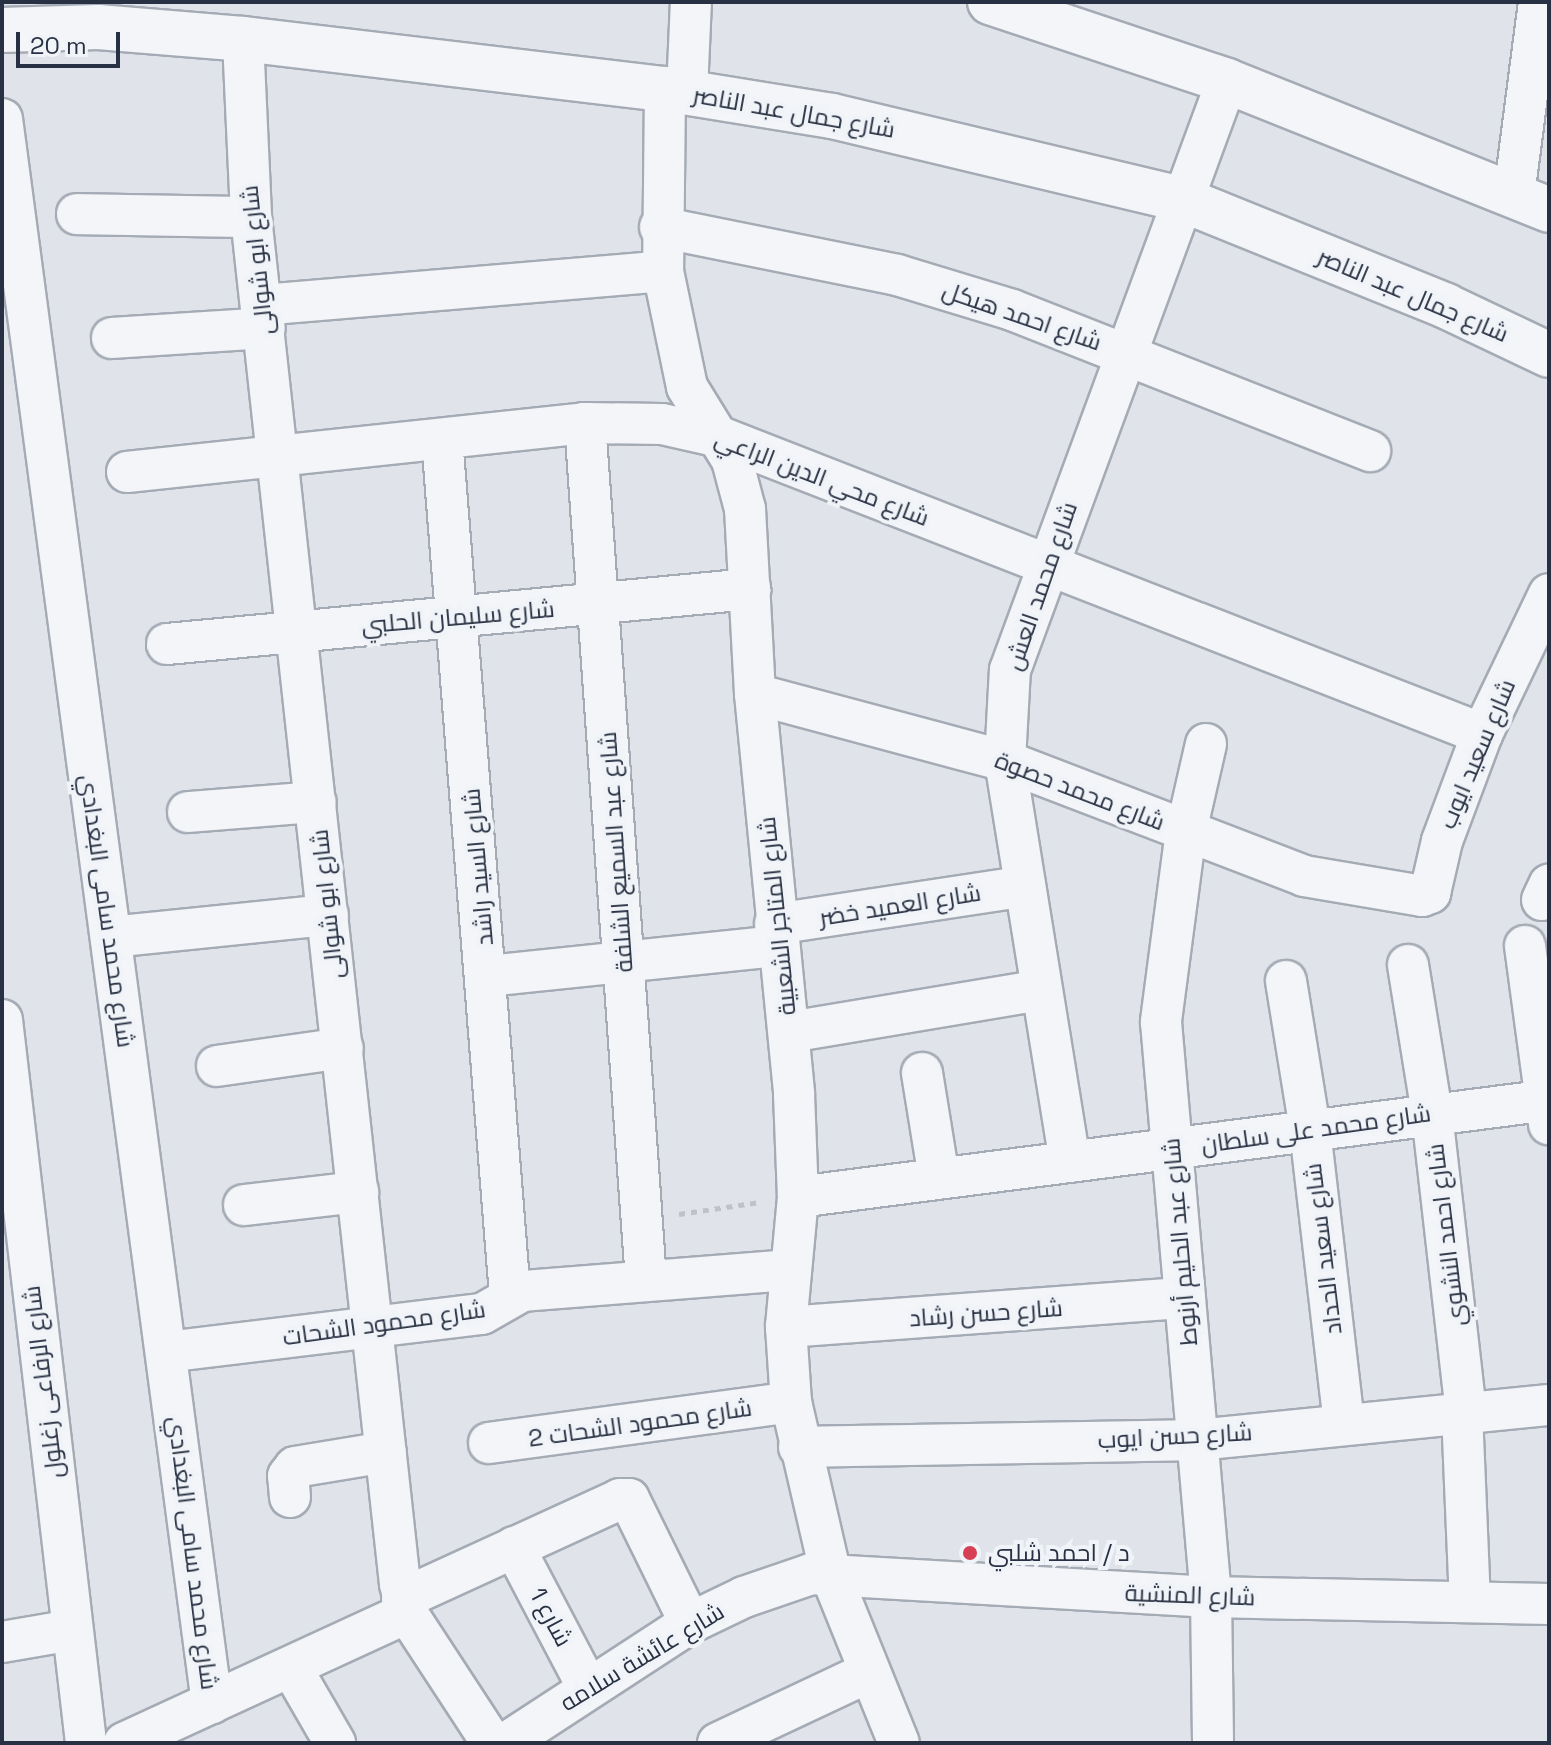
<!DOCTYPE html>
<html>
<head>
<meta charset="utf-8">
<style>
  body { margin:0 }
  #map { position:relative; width:1551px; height:1745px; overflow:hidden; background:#e0e4ea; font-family:"Space Grotesk",Cairo,sans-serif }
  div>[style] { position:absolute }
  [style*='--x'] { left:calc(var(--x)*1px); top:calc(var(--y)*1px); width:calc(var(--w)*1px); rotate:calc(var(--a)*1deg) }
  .path>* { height:5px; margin-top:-2.5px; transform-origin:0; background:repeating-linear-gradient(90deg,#bfc2c9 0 6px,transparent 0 12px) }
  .roads { filter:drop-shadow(2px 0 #a5abb5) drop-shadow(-2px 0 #a5abb5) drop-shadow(0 2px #a5abb5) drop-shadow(0 -2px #a5abb5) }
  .minor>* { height:40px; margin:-20px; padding:0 20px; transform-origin:20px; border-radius:20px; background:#f4f5f8 }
  .tertiary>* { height:44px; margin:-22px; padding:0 22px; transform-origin:22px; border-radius:22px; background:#f4f5f8 }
  .dots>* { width:22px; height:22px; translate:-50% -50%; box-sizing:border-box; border:4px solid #f0f3f7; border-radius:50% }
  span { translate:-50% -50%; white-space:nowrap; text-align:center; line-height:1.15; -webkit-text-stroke:8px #f0f3f7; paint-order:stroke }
  .street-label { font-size:24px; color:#283143 }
  .poi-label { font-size:24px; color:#283143 }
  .left { translate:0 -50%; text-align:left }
  .frame { position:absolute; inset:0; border:4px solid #283143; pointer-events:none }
  .scale { position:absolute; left:16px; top:32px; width:104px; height:36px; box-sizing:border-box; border:4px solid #283143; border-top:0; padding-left:10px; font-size:24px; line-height:28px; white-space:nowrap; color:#283143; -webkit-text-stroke:6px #f0f3f7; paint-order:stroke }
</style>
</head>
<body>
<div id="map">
  <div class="path">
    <i style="--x:679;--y:1214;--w:82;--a:-8.4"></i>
  </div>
  <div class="roads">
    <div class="minor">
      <i style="--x:243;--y:39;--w:178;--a:87.4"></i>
      <i style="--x:251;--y:217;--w:1375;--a:83.78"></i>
      <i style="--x:400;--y:1584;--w:30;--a:76"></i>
      <i style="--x:407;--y:1613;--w:155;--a:56.8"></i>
      <i style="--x:665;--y:89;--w:182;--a:90.6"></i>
      <i style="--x:663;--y:271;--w:118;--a:78.3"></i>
      <i style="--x:687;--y:387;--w:86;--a:58.3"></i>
      <i style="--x:732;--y:460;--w:51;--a:75.1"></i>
      <i style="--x:745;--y:509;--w:185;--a:86.9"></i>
      <i style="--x:755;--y:694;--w:402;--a:84.4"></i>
      <i style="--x:794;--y:1094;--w:103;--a:87.8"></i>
      <i style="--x:798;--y:1197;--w:131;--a:95.3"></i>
      <i style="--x:786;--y:1327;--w:75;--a:86.2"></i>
      <i style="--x:791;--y:1402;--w:178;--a:77"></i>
      <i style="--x:831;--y:1575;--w:181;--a:68"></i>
      <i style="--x:687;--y:92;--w:90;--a:-87.5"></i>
      <i style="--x:2;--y:119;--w:1598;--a:82.45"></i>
      <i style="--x:1514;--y:195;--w:195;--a:-82.6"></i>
      <i style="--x:77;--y:214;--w:174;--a:1"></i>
      <i style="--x:660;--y:227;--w:242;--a:11.4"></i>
      <i style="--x:897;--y:275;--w:120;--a:16.9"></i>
      <i style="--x:1012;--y:310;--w:385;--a:21.5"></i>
      <i style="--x:262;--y:305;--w:402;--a:-4.8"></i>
      <i style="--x:112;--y:338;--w:153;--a:-3.7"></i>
      <i style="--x:585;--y:423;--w:860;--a:85.93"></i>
      <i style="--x:442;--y:439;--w:860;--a:85.46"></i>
      <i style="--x:127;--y:472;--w:461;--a:-6.1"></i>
      <i style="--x:585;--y:423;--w:77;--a:0.7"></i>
      <i style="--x:662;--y:424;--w:59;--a:12.6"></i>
      <i style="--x:720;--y:437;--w:818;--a:21.29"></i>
      <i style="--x:167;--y:644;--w:586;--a:-5.39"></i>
      <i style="--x:755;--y:694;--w:259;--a:15"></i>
      <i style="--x:1005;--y:761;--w:320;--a:21"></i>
      <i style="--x:1304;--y:876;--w:120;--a:9.6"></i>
      <i style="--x:1422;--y:896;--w:9;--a:-21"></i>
      <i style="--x:1430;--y:893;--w:53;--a:-77"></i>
      <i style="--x:1442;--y:841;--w:114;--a:-69.5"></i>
      <i style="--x:1482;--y:734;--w:155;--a:-64.4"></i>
      <i style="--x:1206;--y:744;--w:89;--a:102.9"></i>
      <i style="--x:1186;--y:831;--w:193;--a:97.5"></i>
      <i style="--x:1161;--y:1022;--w:577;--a:85.03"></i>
      <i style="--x:1211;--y:1597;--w:146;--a:89.2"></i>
      <i style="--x:188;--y:812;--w:128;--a:-4.5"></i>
      <i style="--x:1542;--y:900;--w:17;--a:-65"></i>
      <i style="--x:775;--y:924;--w:253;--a:-8.6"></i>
      <i style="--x:111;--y:937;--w:218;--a:-5.8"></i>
      <i style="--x:1525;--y:946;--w:180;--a:82.3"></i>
      <i style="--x:1408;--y:965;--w:151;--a:80.8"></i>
      <i style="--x:1432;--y:1114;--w:299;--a:83.5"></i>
      <i style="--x:487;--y:976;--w:292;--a:-5.9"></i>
      <i style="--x:1286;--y:981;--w:151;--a:80.8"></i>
      <i style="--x:1310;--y:1130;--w:294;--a:83.4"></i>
      <i style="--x:2;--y:1020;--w:728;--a:83.37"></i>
      <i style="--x:790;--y:1032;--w:255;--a:-9.5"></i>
      <i style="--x:217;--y:1066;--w:127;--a:-8.1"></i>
      <i style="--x:922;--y:1073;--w:106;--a:80.8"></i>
      <i style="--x:1070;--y:1162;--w:406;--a:-99.2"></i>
      <i style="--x:1005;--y:761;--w:91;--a:-86.9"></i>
      <i style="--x:1010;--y:670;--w:628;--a:-69.78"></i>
      <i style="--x:798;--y:1197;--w:757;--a:-7.36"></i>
      <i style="--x:244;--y:1205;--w:115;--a:-6.5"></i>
      <i style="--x:786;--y:1327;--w:400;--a:-4.2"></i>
      <i style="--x:166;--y:1352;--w:318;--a:-6.9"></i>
      <i style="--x:482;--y:1314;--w:46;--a:-29.9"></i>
      <i style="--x:522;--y:1291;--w:269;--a:-4.5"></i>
      <i style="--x:1462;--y:1412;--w:188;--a:87.6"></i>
      <i style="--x:489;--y:1443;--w:305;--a:-7.7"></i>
      <i style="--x:799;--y:1447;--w:398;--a:-1"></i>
      <i style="--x:1197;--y:1440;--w:354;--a:-5.7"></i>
      <i style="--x:290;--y:1497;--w:21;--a:-95"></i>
      <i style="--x:288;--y:1476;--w:11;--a:-52"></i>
      <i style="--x:295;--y:1467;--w:92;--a:-9.4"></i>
      <i style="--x:514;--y:1547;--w:159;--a:62.3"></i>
      <i style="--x:402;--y:1599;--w:240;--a:-24.6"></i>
      <i style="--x:620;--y:1499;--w:9;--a:0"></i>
      <i style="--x:629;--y:1499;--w:138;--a:63.8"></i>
      <i style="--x:2;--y:1642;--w:71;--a:-9.7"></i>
      <i style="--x:291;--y:1667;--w:88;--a:59.9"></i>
      <i style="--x:124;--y:1743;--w:311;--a:-24.7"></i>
      <i style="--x:506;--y:1743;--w:220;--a:-33.1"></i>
      <i style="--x:690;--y:1623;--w:60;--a:-25.7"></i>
      <i style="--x:744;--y:1597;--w:71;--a:-18.9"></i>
      <i style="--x:811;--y:1574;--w:401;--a:3.3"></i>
      <i style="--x:1211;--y:1597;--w:338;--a:1.2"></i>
      <i style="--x:718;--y:1743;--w:167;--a:-25.2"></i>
    </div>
    <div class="tertiary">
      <i style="--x:990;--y:2;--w:250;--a:18.4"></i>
      <i style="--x:1227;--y:81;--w:347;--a:21.8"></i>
      <i style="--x:2;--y:30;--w:96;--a:-1.8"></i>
      <i style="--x:98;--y:27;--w:145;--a:4.7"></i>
      <i style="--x:243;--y:39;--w:425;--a:6.8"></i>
      <i style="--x:665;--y:89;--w:169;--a:9.2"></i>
      <i style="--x:832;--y:116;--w:362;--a:13.4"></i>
      <i style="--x:1184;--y:200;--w:283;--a:22"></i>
      <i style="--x:1446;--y:306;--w:114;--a:25.4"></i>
    </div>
  </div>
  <div class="dots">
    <i style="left:970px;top:1553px;background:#d63f54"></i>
  </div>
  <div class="street-label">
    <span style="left:794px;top:112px;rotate:10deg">شارع جمال عبد الناصر</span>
    <span style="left:257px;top:260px;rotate:-96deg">شارع ابو شوالى</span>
    <span style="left:1413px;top:295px;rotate:23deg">شارع جمال عبد الناصر</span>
    <span style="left:1022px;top:316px;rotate:19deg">شارع احمد هيكل</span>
    <span style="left:822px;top:478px;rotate:21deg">شارع محي الدين الراعي</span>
    <span style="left:1041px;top:586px;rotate:-71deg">شارع محمد العش</span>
    <span style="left:458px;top:617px;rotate:-5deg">شارع سليمان الحلبي</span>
    <span style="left:1477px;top:754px;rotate:-67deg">شارع سعيد ايوب</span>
    <span style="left:1080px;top:791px;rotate:21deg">شارع محمد حصوة</span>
    <span style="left:616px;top:852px;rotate:-94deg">شارع عبد السميع الشلفة</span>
    <span style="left:478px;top:867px;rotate:-95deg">شارع السيد راشد</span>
    <span style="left:327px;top:904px;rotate:-96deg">شارع ابو شوالى</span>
    <span style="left:900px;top:905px;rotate:-9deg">شارع العميد خضر</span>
    <span style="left:107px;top:911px;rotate:82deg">شارع محمد سامى البغدادي</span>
    <span style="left:777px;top:916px;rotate:-96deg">شارع المتاجر الشعبية</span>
    <span style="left:1316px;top:1129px;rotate:-8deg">شارع محمد على سلطان</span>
    <span style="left:1446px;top:1235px;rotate:-97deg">شارع احمد النشوي</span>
    <span style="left:1180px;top:1242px;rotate:-95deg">شارع عبد الحليم أرنوط</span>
    <span style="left:1323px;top:1249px;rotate:-97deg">شارع سعيد الحداد</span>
    <span style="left:986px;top:1313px;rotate:-4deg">شارع حسن رشاد</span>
    <span style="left:384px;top:1323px;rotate:-8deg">شارع محمود الشحات</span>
    <span style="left:43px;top:1382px;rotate:-97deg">شارع الرفاعى زغلول</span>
    <span style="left:640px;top:1423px;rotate:-8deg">شارع محمود الشحات 2</span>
    <span style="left:1175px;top:1436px;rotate:-3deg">شارع حسن ايوب</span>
    <span style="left:193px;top:1553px;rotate:83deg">شارع محمد سامى البغدادي</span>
    <span style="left:1190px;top:1595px;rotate:2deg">شارع المنشية</span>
    <span style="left:551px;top:1617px;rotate:62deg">شارع 1</span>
    <span style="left:642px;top:1657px;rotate:-31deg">شارع عائشة سلامه</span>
  </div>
  <div class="poi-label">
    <span class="left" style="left:988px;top:1553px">د / احمد شلبي</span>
  </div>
  <div class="frame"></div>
  <div class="scale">20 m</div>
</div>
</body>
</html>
